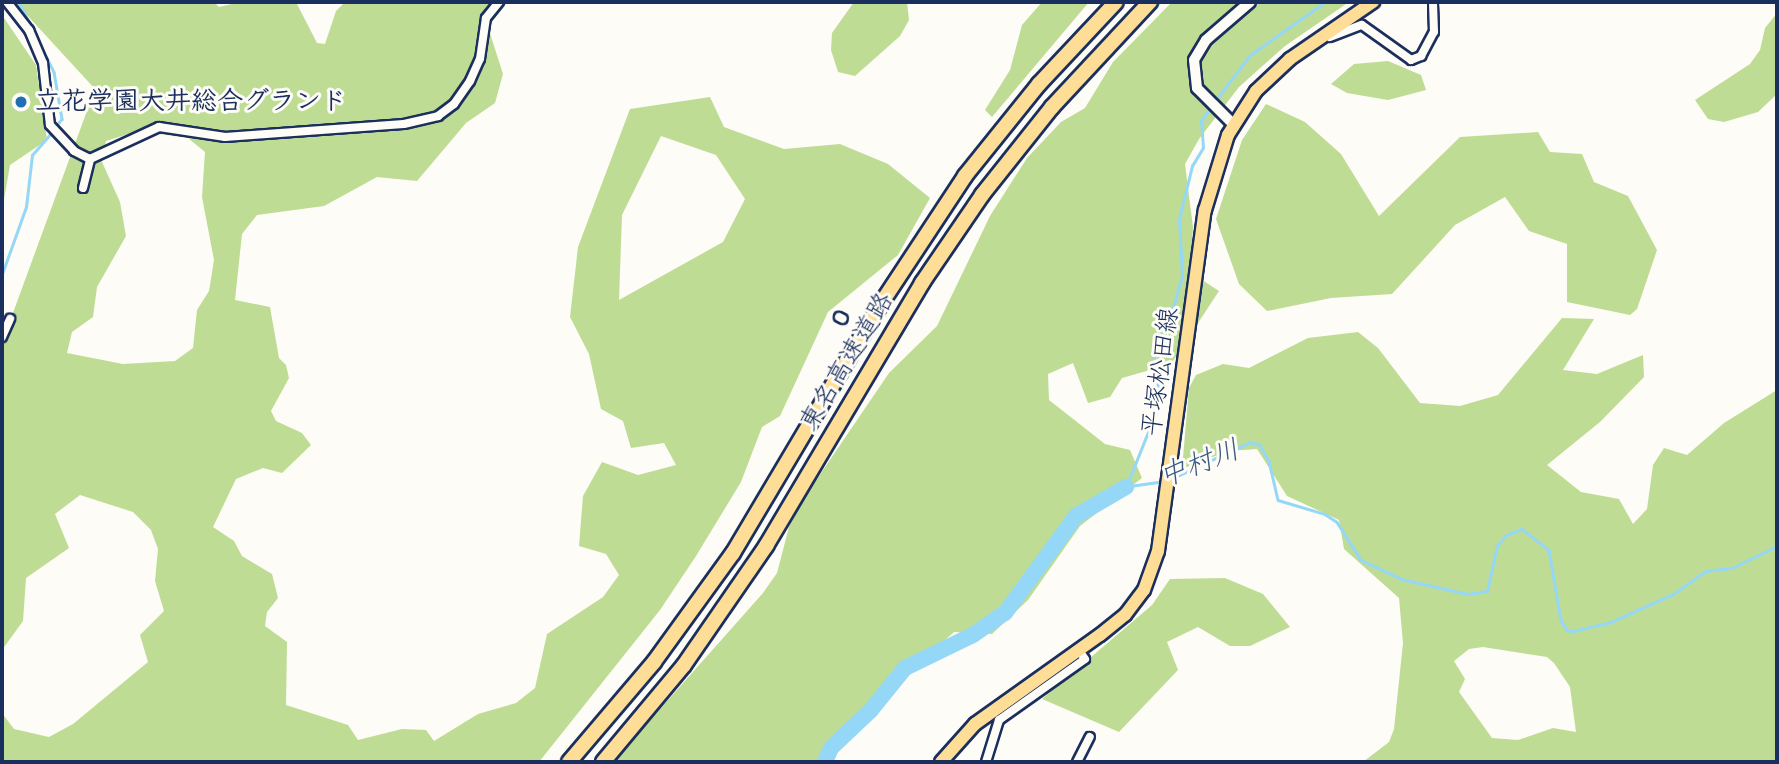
<!DOCTYPE html>
<html>
<head>
<meta charset="utf-8">
<style>
  body { margin:0 }
  #map { position:relative; width:1779px; height:764px; overflow:hidden; background:#fdfcf7; font-family:"Comic Neue","Klee One",sans-serif }
  div>[style] { position:absolute }
  [style*='--x'] { left:calc(var(--x)*1px); top:calc(var(--y)*1px); width:calc(var(--w)*1px); rotate:calc(var(--a)*1deg) }
  .green>* { inset:0; background:#bfdc94 }
  .stream>* { height:2.5px; margin:-1.25px; padding:0 1.25px; transform-origin:1.25px; border-radius:1.25px; background:#95d7f7 }
  .river>* { height:16px; margin:-8px; padding:0 8px; transform-origin:8px; border-radius:8px; background:#95d7f7 }
  .roads { filter:drop-shadow(2px 0 #1b2f5e) drop-shadow(-2px 0 #1b2f5e) drop-shadow(0 2px #1b2f5e) drop-shadow(0 -2px #1b2f5e) }
  .street>* { height:8px; margin:-4px; padding:0 4px; transform-origin:4px; border-radius:4px; background:#fdfcf7 }
  .secondary>* { height:10px; margin:-5px; padding:0 5px; transform-origin:5px; border-radius:5px; background:#fdfcf7 }
  .primary>* { height:12px; margin:-6px; padding:0 6px; transform-origin:6px; border-radius:6px; background:#fedd96 }
  .highway>* { height:14px; margin:-7px; padding:0 7px; transform-origin:7px; border-radius:7px; background:#fedd96 }
  .dots>* { width:19px; height:19px; translate:-50% -50%; box-sizing:border-box; border:4px solid #fdfcf7; border-radius:50% }
  span { translate:-50% -50%; white-space:nowrap; text-align:center; line-height:1.15; -webkit-text-stroke:6px #fdfcf7; paint-order:stroke }
  .poi-label { font-size:26px; color:#1b2f5e; font-weight:700 }
  .left { translate:0 -50%; text-align:left }
  .street-label { font-size:26px; color:#1b2f5e }
  .water-label { font-size:28px; color:#3a5984; font-style:italic }
  .frame { position:absolute; inset:0; border:4px solid #1b2f5e; pointer-events:none }
</style>
</head>
<body>
<div id="map">
  <div class="green">
    <i style="clip-path:polygon(evenodd,15px 2px,214px 2px,219px 7px,240px 2px,296px 2px,317px 43px,325px 44px,336px 11px,345px 2px,507px 2px,488px 27px,503px 74px,495px 103px,466px 123px,417px 181px,377px 177px,324px 206px,257px 215px,242px 234px,235px 300px,270px 307px,279px 358px,286px 365px,289px 378px,271px 411px,276px 421px,302px 433px,311px 445px,282px 473px,263px 468px,236px 479px,213px 527px,234px 541px,242px 556px,272px 574px,278px 598px,267px 612px,265px 626px,287px 642px,286px 705px,348px 725px,358px 740px,402px 729px,426px 730px,434px 741px,478px 714px,516px 703px,535px 688px,547px 634px,603px 597px,619px 575px,606px 554px,579px 546px,583px 496px,602px 462px,638px 475px,676px 465px,664px 443px,631px 448px,623px 421px,601px 409px,589px 354px,570px 317px,578px 247px,630px 109px,710px 97px,724px 127px,784px 149px,840px 144px,888px 164px,930px 198px,898px 255px,828px 312px,780px 416px,762px 427px,741px 482px,696px 556px,660px 610px,539px 762px,2px 762px,2px 713px,14px 729px,49px 737px,73px 724px,148px 662px,140px 635px,164px 611px,155px 581px,158px 549px,151px 530px,133px 512px,80px 495px,55px 514px,69px 548px,26px 578px,23px 621px,2px 650px,2px 330px,10px 321px,95px 89px,15px 2px,138px 131px,188px 138px,205px 152px,202px 197px,214px 260px,209px 291px,197px 310px,193px 348px,175px 361px,123px 364px,67px 353px,72px 332px,93px 317px,97px 287px,126px 236px,120px 202px,102px 162px,106px 141px,138px 131px,15px 2px,661px 136px,716px 155px,745px 199px,723px 242px,619px 300px,622px 215px,661px 136px)"></i>
    <i style="clip-path:polygon(854px 2px,907px 2px,909px 20px,900px 36px,855px 76px,838px 72px,831px 50px,832px 33px)"></i>
    <i style="clip-path:polygon(1042px 2px,1089px 2px,992px 117px,985px 110px,1010px 70px,1022px 25px)"></i>
    <i style="clip-path:polygon(1172px 2px,1349px 2px,1285px 46px,1239px 87px,1199px 139px,1185px 164px,1193px 227px,1190px 272px,1219px 291px,1171px 364px,1122px 378px,1110px 397px,1088px 403px,1073px 363px,1048px 374px,1049px 400px,1105px 444px,1130px 450px,1142px 478px,1080px 526px,1028px 600px,992px 634px,954px 632px,855px 720px,825px 762px,613px 762px,763px 593px,777px 573px,789px 527px,802px 501px,889px 373px,937px 326px,990px 216px,1027px 158px,1061px 122px,1085px 108px,1113px 62px)"></i>
    <i style="clip-path:polygon(1777px 13px,1777px 94px,1758px 112px,1724px 122px,1708px 119px,1695px 100px,1750px 64px,1760px 50px,1765px 28px)"></i>
    <i style="clip-path:polygon(2px 15px,36px 65px,47px 140px,10px 165px,2px 211px)"></i>
    <i style="clip-path:polygon(1388px 61px,1421px 75px,1426px 90px,1388px 100px,1347px 93px,1331px 84px,1354px 64px)"></i>
    <i style="clip-path:polygon(1266px 104px,1305px 122px,1341px 154px,1379px 216px,1460px 137px,1538px 132px,1550px 152px,1582px 154px,1594px 182px,1628px 196px,1657px 250px,1637px 309px,1630px 315px,1567px 302px,1567px 244px,1529px 231px,1505px 197px,1455px 225px,1392px 294px,1331px 298px,1267px 311px,1239px 284px,1216px 219px,1242px 140px)"></i>
    <i style="clip-path:polygon(evenodd,1562px 318px,1594px 319px,1563px 370px,1597px 374px,1643px 355px,1644px 377px,1600px 422px,1547px 465px,1581px 492px,1619px 499px,1633px 524px,1647px 509px,1653px 465px,1664px 448px,1687px 455px,1724px 423px,1777px 390px,1777px 762px,1363px 762px,1389px 742px,1394px 729px,1403px 643px,1399px 598px,1344px 549px,1339px 520px,1287px 496px,1257px 449px,1228px 451px,1182px 469px,1189px 388px,1196px 375px,1223px 364px,1249px 368px,1308px 338px,1358px 332px,1378px 348px,1420px 403px,1460px 406px,1498px 395px,1562px 318px,1483px 647px,1547px 657px,1554px 663px,1570px 687px,1576px 732px,1553px 728px,1518px 740px,1492px 738px,1459px 692px,1465px 679px,1454px 661px,1469px 649px,1483px 647px)"></i>
    <i style="clip-path:polygon(1225px 578px,1263px 594px,1290px 627px,1250px 646px,1230px 646px,1198px 627px,1167px 642px,1178px 670px,1119px 732px,1042px 699px,1152px 605px,1170px 579px)"></i>
  </div>
  <div class="stream">
    <i style="--x:19;--y:2;--w:78;--a:63.4"></i>
    <i style="--x:54;--y:72;--w:48;--a:80.3"></i>
    <i style="--x:62;--y:119;--w:10;--a:127"></i>
    <i style="--x:1215;--y:101;--w:58;--a:-52.7"></i>
    <i style="--x:1250;--y:55;--w:92;--a:-35.2"></i>
    <i style="--x:2;--y:274;--w:71;--a:-70.3"></i>
    <i style="--x:26;--y:207;--w:52;--a:-83.4"></i>
    <i style="--x:32;--y:155;--w:30;--a:-49"></i>
    <i style="--x:1171;--y:479;--w:87;--a:-25.1"></i>
    <i style="--x:1250;--y:442;--w:10;--a:17"></i>
    <i style="--x:1260;--y:445;--w:18;--a:61"></i>
    <i style="--x:1269;--y:461;--w:40;--a:77"></i>
    <i style="--x:1278;--y:500;--w:49;--a:16.6"></i>
    <i style="--x:1325;--y:514;--w:14;--a:34"></i>
    <i style="--x:1337;--y:522;--w:45;--a:57.7"></i>
    <i style="--x:1361;--y:560;--w:45;--a:24.9"></i>
    <i style="--x:1402;--y:579;--w:68;--a:12.8"></i>
    <i style="--x:1468;--y:594;--w:19;--a:-9"></i>
    <i style="--x:1487;--y:591;--w:46;--a:-77.5"></i>
    <i style="--x:1497;--y:546;--w:14;--a:-51"></i>
    <i style="--x:1506;--y:535;--w:17;--a:-21"></i>
    <i style="--x:1522;--y:529;--w:34;--a:38"></i>
    <i style="--x:1549;--y:550;--w:71;--a:80.3"></i>
    <i style="--x:1561;--y:620;--w:12;--a:59"></i>
    <i style="--x:1567;--y:630;--w:6;--a:9"></i>
    <i style="--x:1573;--y:631;--w:37;--a:-13"></i>
    <i style="--x:1609;--y:623;--w:70;--a:-24.4"></i>
    <i style="--x:1673;--y:594;--w:40;--a:-34.9"></i>
    <i style="--x:1706;--y:571;--w:26;--a:-7"></i>
    <i style="--x:1732;--y:568;--w:50;--a:-26.1"></i>
    <i style="--x:1162;--y:482;--w:36;--a:172"></i>
    <i style="--x:1126;--y:487;--w:92;--a:-68.2"></i>
    <i style="--x:1160;--y:402;--w:58;--a:-98"></i>
    <i style="--x:1152;--y:345;--w:23;--a:-49"></i>
    <i style="--x:1167;--y:328;--w:54;--a:-73.9"></i>
    <i style="--x:1182;--y:276;--w:57;--a:-93"></i>
    <i style="--x:1179;--y:219;--w:55;--a:-76.2"></i>
    <i style="--x:1192;--y:166;--w:21;--a:-59"></i>
    <i style="--x:1203;--y:148;--w:27;--a:-94"></i>
    <i style="--x:1201;--y:121;--w:18;--a:-56"></i>
  </div>
  <div class="river">
    <i style="--x:825;--y:762;--w:15;--a:-67"></i>
    <i style="--x:831;--y:748;--w:55;--a:-43.5"></i>
    <i style="--x:871;--y:710;--w:54;--a:-51"></i>
    <i style="--x:905;--y:668;--w:76;--a:-25.9"></i>
    <i style="--x:973;--y:635;--w:39;--a:-35"></i>
    <i style="--x:1005;--y:613;--w:120;--a:-53.8"></i>
    <i style="--x:1076;--y:516;--w:58;--a:-30.1"></i>
  </div>
  <div class="roads">
    <div class="street">
      <i style="--x:7;--y:2;--w:36;--a:52"></i>
      <i style="--x:29;--y:30;--w:36;--a:67"></i>
      <i style="--x:43;--y:63;--w:62;--a:83.6"></i>
      <i style="--x:50;--y:125;--w:35;--a:47"></i>
      <i style="--x:74;--y:151;--w:18;--a:27"></i>
      <i style="--x:1330;--y:37;--w:34;--a:-21"></i>
      <i style="--x:1362;--y:25;--w:60;--a:35.5"></i>
      <i style="--x:1411;--y:60;--w:11;--a:-22"></i>
      <i style="--x:1421;--y:56;--w:27;--a:-62"></i>
      <i style="--x:1434;--y:32;--w:30;--a:-92"></i>
      <i style="--x:83;--y:188;--w:30;--a:-76"></i>
      <i style="--x:90;--y:159;--w:76;--a:-24.9"></i>
      <i style="--x:159;--y:127;--w:67;--a:8.6"></i>
      <i style="--x:225;--y:137;--w:179;--a:-4.2"></i>
      <i style="--x:404;--y:124;--w:35;--a:-13"></i>
      <i style="--x:438;--y:116;--w:20;--a:-37"></i>
      <i style="--x:454;--y:104;--w:28;--a:-55"></i>
      <i style="--x:470;--y:81;--w:24;--a:-66"></i>
      <i style="--x:480;--y:59;--w:41;--a:-81.7"></i>
      <i style="--x:486;--y:18;--w:21;--a:-51"></i>
      <i style="--x:839;--y:317;--w:4;--a:27"></i>
      <i style="--x:2;--y:337;--w:20;--a:-66"></i>
      <i style="--x:986;--y:762;--w:44;--a:-72.8"></i>
      <i style="--x:999;--y:720;--w:105;--a:-35.3"></i>
      <i style="--x:1085;--y:659;--w:12;--a:-125"></i>
      <i style="--x:1077;--y:762;--w:28;--a:-63"></i>
    </div>
    <div class="secondary">
      <i style="--x:1233;--y:124;--w:51;--a:-135"></i>
      <i style="--x:1197;--y:88;--w:28;--a:-96"></i>
      <i style="--x:1194;--y:60;--w:23;--a:-59"></i>
      <i style="--x:1206;--y:40;--w:58;--a:-40.8"></i>
    </div>
    <div class="primary">
      <i style="--x:941;--y:762;--w:51;--a:-48.2"></i>
      <i style="--x:975;--y:724;--w:153;--a:-35.5"></i>
      <i style="--x:1100;--y:635;--w:32;--a:-39"></i>
      <i style="--x:1125;--y:615;--w:31;--a:-53"></i>
      <i style="--x:1144;--y:590;--w:41;--a:-70.3"></i>
      <i style="--x:1158;--y:551;--w:344;--a:-82.2"></i>
      <i style="--x:1205;--y:210;--w:78;--a:-73"></i>
      <i style="--x:1228;--y:135;--w:52;--a:-57.5"></i>
      <i style="--x:1256;--y:91;--w:47;--a:-43.3"></i>
      <i style="--x:1290;--y:59;--w:101;--a:-34.5"></i>
    </div>
    <div class="highway">
      <i style="--x:569;--y:762;--w:131;--a:-49.6"></i>
      <i style="--x:654;--y:662;--w:135;--a:-54.1"></i>
      <i style="--x:733;--y:553;--w:292;--a:-59.3"></i>
      <i style="--x:882;--y:302;--w:151;--a:-56.6"></i>
      <i style="--x:965;--y:176;--w:118;--a:-51.2"></i>
      <i style="--x:1039;--y:84;--w:112;--a:-46.8"></i>
      <i style="--x:603;--y:762;--w:126;--a:-50.1"></i>
      <i style="--x:684;--y:665;--w:145;--a:-55.4"></i>
      <i style="--x:766;--y:546;--w:306;--a:-59.3"></i>
      <i style="--x:922;--y:283;--w:107;--a:-55.7"></i>
      <i style="--x:982;--y:195;--w:112;--a:-51.5"></i>
      <i style="--x:1052;--y:107;--w:144;--a:-47"></i>
    </div>
  </div>
  <div class="dots">
    <i style="left:21px;top:102px;background:#1f6fb2"></i>
  </div>
  <div class="poi-label">
    <span class="left" style="left:35px;top:102px">立花学園大井総合グランド</span>
  </div>
  <div class="street-label">
    <span style="left:847px;top:362px;rotate:-59deg">東名高速道路</span>
    <span style="left:1161px;top:372px;rotate:-82deg">平塚松田線</span>
  </div>
  <div class="water-label">
    <span style="left:1199px;top:463px;rotate:-21deg">中村川</span>
  </div>
  <div class="frame"></div>
</div>
</body>
</html>
